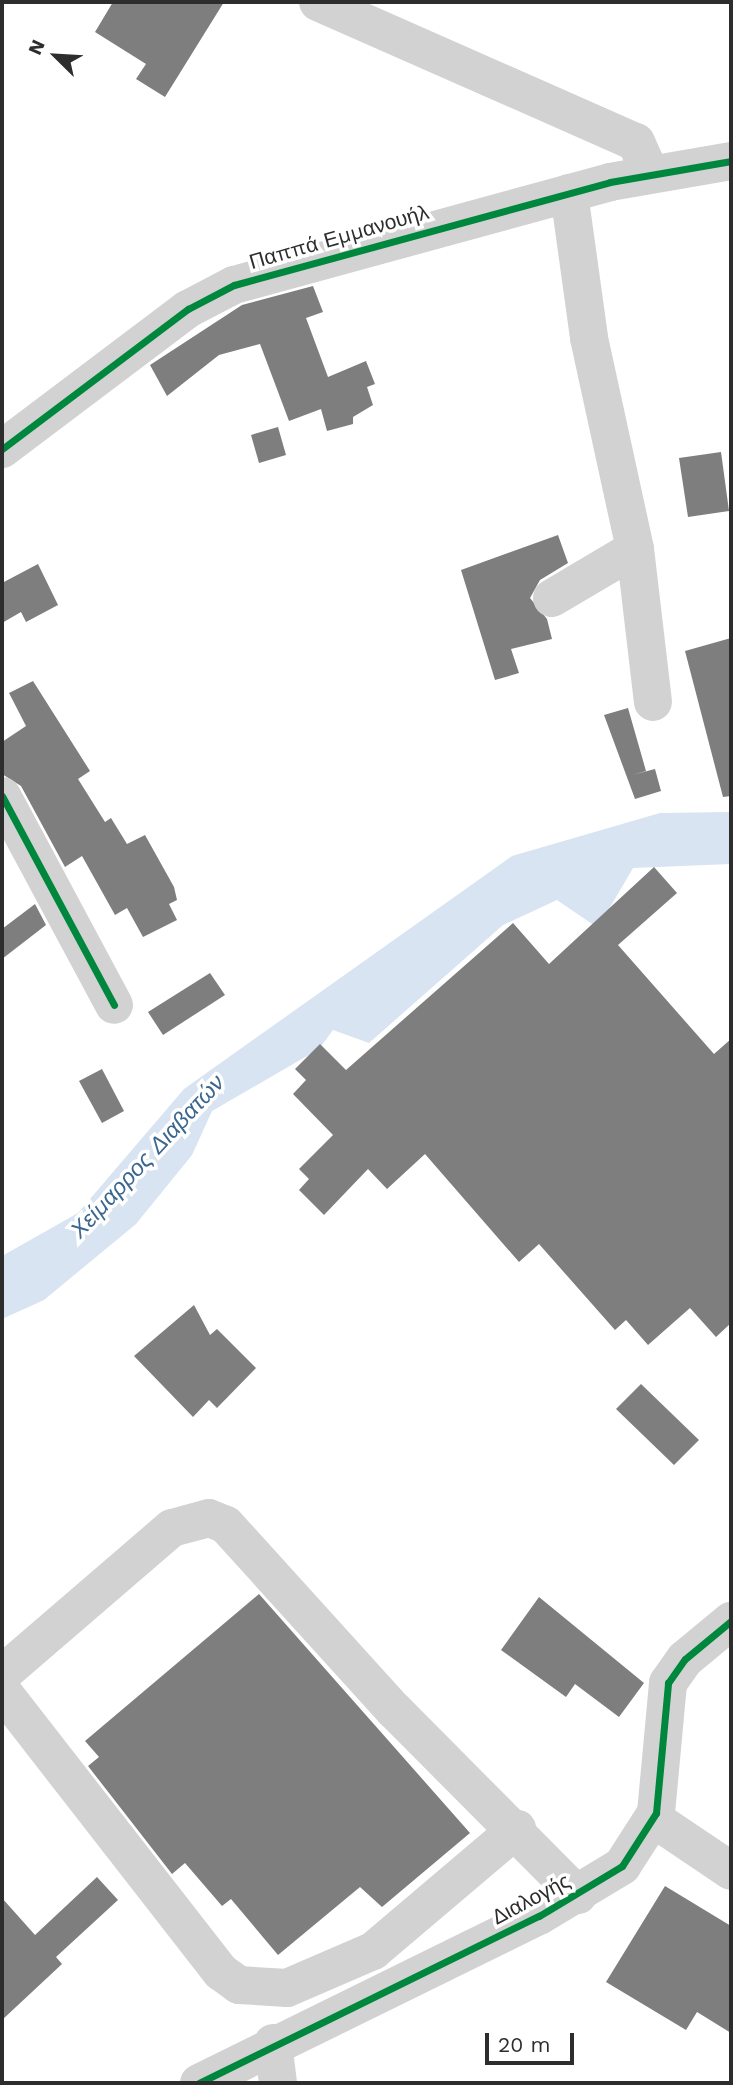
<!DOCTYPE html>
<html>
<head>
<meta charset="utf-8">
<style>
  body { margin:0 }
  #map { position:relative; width:733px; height:2085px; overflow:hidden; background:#fff; font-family:"Work Sans",sans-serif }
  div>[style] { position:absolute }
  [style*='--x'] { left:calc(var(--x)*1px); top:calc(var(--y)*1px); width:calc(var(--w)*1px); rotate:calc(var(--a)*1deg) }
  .water>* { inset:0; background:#d8e4f1 }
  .building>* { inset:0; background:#7e7e7e }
  .minor>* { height:38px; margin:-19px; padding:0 19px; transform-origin:19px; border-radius:19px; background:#d2d2d2 }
  .cycleway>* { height:7px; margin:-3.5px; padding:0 3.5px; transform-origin:3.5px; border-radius:3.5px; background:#00873e }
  span { translate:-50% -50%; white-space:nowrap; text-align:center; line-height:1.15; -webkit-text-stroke:7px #fff; paint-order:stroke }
  .street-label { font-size:21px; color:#2d2d2d }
  .water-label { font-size:23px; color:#3b678f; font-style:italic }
  .frame { position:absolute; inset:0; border:4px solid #2d2d2d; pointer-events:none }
  .north { position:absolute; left:21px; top:21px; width:70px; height:70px; -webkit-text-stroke:5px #fff; paint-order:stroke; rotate:294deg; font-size:19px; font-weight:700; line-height:28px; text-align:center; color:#2d2d2d }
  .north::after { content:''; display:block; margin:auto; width:24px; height:32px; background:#2d2d2d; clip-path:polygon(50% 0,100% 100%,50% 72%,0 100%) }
  .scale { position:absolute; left:485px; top:2033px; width:89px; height:32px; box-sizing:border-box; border:4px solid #2d2d2d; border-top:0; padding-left:9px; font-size:21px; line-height:24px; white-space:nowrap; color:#2d2d2d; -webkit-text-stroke:5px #fff; paint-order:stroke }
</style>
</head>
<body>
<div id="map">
  <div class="water">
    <i style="clip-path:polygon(731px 812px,731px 864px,633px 868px,598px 928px,557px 900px,503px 925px,369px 1043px,333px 1030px,319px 1049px,212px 1111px,192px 1155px,136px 1224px,44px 1300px,2px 1319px,2px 1256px,78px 1213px,184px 1089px,512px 856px,660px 813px)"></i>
  </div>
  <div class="building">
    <i style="clip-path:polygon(113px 2px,224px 2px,165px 97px,136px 79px,146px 64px,95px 32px)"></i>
    <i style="clip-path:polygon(313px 286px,323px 312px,306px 318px,328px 377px,366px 361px,375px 384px,367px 387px,373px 405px,353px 417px,353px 424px,327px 431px,321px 409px,289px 421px,260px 344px,219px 355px,167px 396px,150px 365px,242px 305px)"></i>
    <i style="clip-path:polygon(278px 427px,286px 455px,259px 463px,251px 435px)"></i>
    <i style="clip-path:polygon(721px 452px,729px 511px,688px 517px,679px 458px)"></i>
    <i style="clip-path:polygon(558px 535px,568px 563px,540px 580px,530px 598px,547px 619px,552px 639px,511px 649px,519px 673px,495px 680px,461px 570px)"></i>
    <i style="clip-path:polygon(38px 564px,58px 605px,26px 622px,21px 612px,2px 623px,2px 583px)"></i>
    <i style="clip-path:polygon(731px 638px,731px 796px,723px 797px,685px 651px)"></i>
    <i style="clip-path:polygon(33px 681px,90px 771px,78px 779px,105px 822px,111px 818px,127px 844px,145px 835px,174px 887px,177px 900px,169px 904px,177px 920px,143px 937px,127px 908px,115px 915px,82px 856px,65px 867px,21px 786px,2px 774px,2px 742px,26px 726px,9px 693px)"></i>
    <i style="clip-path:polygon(628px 708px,646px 771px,632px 775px,655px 769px,661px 791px,635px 799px,604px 715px)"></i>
    <i style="clip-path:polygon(654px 867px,677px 893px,618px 945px,714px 1054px,731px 1039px,731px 1323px,716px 1337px,690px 1308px,648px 1345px,626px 1320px,615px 1330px,539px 1244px,519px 1262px,425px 1154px,387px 1189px,368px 1169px,324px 1215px,299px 1190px,309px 1179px,299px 1169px,333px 1135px,293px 1094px,306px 1080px,295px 1069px,320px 1044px,346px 1070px,513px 923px,549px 964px)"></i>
    <i style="clip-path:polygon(35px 904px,46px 925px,2px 959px,2px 929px)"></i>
    <i style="clip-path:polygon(210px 973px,225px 995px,163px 1035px,148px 1012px)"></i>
    <i style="clip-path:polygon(102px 1069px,124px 1111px,102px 1123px,79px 1081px)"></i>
    <i style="clip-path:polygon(194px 1305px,210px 1335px,217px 1329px,256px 1368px,217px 1408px,209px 1400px,193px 1417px,134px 1356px)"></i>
    <i style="clip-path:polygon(641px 1384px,699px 1440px,674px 1465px,616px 1409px)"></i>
    <i style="clip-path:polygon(259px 1594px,470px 1833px,382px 1907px,360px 1887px,278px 1955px,231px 1899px,222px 1906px,185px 1863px,172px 1874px,88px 1766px,99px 1757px,85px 1741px)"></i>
    <i style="clip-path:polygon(539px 1597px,644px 1683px,619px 1717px,575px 1684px,566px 1697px,501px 1650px)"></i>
    <i style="clip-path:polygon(97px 1877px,118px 1900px,56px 1957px,62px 1964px,2px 2020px,2px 1898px,35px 1935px)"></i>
    <i style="clip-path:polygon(665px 1886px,731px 1926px,731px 2033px,697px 2012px,686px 2030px,606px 1982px)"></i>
  </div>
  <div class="minor">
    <i style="--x:318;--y:2;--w:347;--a:23.8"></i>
    <i style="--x:636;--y:142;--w:35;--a:66"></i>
    <i style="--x:569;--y:193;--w:146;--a:82.1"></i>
    <i style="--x:589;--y:338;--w:216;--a:77.7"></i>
    <i style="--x:635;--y:549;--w:154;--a:83.3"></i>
    <i style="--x:2;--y:449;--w:233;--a:-37"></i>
    <i style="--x:188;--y:309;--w:52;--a:-27.6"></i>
    <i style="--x:234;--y:285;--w:390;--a:-15.3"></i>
    <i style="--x:610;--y:182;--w:123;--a:-9.8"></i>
    <i style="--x:552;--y:598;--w:96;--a:-30.6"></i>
    <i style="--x:2;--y:796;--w:237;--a:61.8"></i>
    <i style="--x:2;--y:1674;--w:224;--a:-40.7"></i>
    <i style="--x:172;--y:1528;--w:38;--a:-15"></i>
    <i style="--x:209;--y:1518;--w:18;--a:22"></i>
    <i style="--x:226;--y:1525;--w:250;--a:47.8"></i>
    <i style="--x:394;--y:1710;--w:261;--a:45.2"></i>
    <i style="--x:2;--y:1691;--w:356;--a:52.1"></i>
    <i style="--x:221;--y:1972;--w:22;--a:36"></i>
    <i style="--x:239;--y:1985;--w:48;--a:3.6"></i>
    <i style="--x:287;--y:1988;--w:94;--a:-23.3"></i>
    <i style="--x:373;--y:1951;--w:189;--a:-40.3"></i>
    <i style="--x:654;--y:1819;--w:93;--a:34"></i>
    <i style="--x:273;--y:2043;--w:40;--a:82.9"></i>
    <i style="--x:199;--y:2083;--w:379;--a:-26.2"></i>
    <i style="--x:539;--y:1916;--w:97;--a:-31.1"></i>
    <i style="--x:622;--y:1866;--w:63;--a:-57.3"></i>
    <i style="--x:656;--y:1813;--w:131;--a:-84.7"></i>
    <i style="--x:668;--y:1683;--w:29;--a:-55"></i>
    <i style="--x:685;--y:1659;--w:60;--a:-39.6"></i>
  </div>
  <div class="cycleway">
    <i style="--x:2;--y:449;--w:233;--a:-37"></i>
    <i style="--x:188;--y:309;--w:52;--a:-27.6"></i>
    <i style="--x:234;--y:285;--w:390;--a:-15.3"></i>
    <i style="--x:610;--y:182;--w:123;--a:-9.8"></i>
    <i style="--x:2;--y:796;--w:237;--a:61.8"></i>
    <i style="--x:199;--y:2083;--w:379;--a:-26.2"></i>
    <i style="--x:539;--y:1916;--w:97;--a:-31.1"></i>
    <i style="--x:622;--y:1866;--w:63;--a:-57.3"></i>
    <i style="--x:656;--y:1813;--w:131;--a:-84.7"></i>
    <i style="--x:668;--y:1683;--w:29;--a:-55"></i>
    <i style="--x:685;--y:1659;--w:60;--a:-39.6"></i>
  </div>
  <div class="street-label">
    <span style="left:339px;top:237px;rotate:-16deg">Παππά Εμμανουήλ</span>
    <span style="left:531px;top:1899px;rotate:-28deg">Διαλογής</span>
  </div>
  <div class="water-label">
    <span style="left:148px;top:1157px;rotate:-47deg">Χείμαρρος Διαβατών</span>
  </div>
  <div class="frame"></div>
  <div class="north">N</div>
  <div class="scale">20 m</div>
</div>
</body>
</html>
